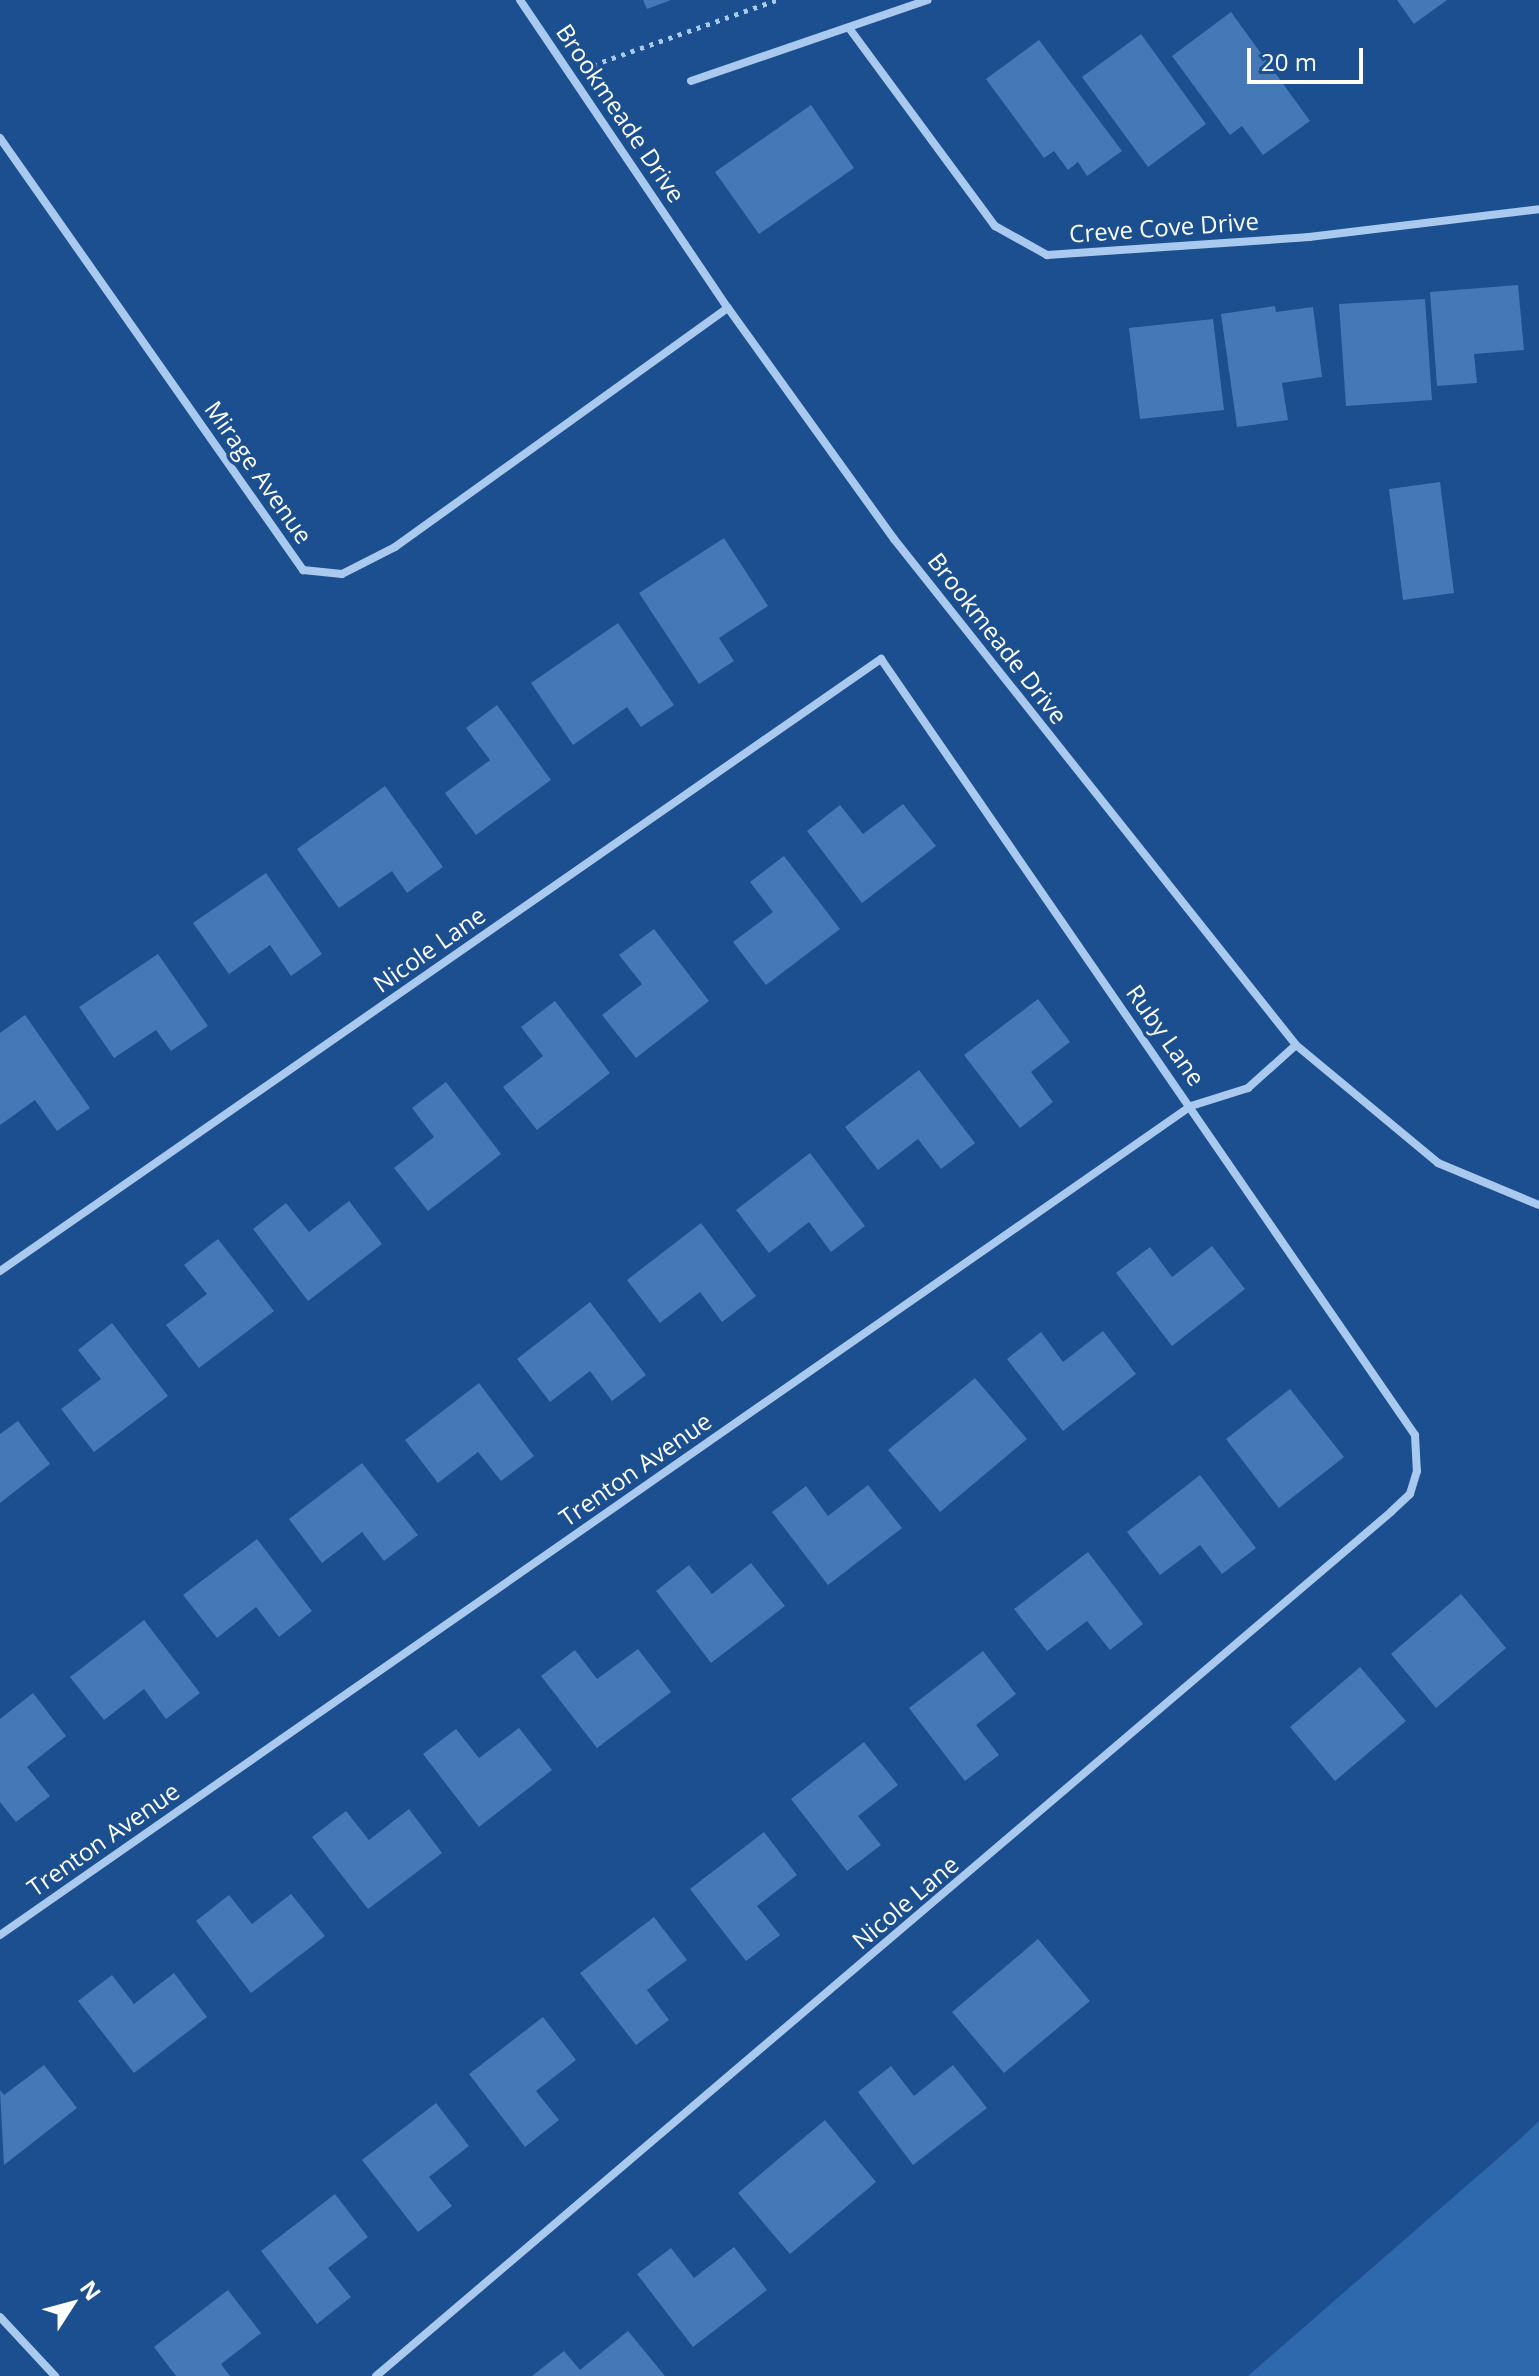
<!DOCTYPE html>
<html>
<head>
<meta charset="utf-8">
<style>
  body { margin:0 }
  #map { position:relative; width:1539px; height:2376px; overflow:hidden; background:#1b4f8f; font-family:"Open Sans",sans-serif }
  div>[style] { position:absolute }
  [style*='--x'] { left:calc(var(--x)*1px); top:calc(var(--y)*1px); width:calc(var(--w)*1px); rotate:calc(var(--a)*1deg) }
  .green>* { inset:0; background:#2e69ad }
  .building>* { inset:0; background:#4478b7 }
  .path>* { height:5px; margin-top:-2.5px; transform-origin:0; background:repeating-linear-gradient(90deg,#a9c9ee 0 4px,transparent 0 10px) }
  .street>* { height:8px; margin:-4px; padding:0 4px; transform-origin:4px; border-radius:4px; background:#a9c9ee }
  span { translate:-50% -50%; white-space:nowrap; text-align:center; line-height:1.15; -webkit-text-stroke:7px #1b4f8f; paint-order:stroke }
  .street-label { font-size:24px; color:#fff }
  .north { position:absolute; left:32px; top:2264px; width:80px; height:80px; -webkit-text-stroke:6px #1b4f8f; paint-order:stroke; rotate:54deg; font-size:22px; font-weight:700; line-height:32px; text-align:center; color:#fff }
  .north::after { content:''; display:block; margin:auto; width:28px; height:36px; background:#fff; clip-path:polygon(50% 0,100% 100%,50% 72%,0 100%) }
  .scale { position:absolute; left:1247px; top:48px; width:116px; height:36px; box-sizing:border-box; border:4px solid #fff; border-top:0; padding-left:10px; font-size:24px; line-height:28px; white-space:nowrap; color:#fff; -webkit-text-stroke:6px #1b4f8f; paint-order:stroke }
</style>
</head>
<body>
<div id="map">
  <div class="green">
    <i style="clip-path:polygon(1539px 2121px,1539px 2376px,1248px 2376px,1519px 2140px)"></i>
  </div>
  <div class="building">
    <i style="clip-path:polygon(643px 0,671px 0,647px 9px)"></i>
    <i style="clip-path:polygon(1397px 0,1447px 0,1414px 24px)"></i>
    <i style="clip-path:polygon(1231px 12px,1310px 121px,1263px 155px,1242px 126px,1230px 135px,1172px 56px)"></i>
    <i style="clip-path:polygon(1141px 34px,1206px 124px,1148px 167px,1082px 77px)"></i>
    <i style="clip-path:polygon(1039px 40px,1122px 151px,1087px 176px,1078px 162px,1068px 170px,1054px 151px,1044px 158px,986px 79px)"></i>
    <i style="clip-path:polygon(811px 105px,854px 168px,759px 234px,715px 172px)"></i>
    <i style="clip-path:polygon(1518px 285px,1524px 350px,1474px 354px,1477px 383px,1437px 386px,1430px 292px)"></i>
    <i style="clip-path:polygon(1425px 299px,1432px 400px,1346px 406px,1339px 304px)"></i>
    <i style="clip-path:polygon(1275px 306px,1276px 312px,1313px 307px,1322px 377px,1282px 383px,1288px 420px,1237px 427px,1221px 314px)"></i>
    <i style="clip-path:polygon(1213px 319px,1224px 410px,1140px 419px,1129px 328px)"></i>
    <i style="clip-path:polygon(1440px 482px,1454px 593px,1403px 600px,1389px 489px)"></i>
    <i style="clip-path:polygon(724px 538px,768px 606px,719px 638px,734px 661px,699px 684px,639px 593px)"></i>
    <i style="clip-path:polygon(618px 623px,674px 705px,641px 727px,627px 707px,573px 745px,531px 683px)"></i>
    <i style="clip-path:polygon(497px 705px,551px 780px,476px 835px,445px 793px,490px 760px,466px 728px)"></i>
    <i style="clip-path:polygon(385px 786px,443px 867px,407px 893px,392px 871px,339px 908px,297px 849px)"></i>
    <i style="clip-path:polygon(903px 804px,936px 846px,862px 903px,807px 831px,840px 805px,863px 834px)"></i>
    <i style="clip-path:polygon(784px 856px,840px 929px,766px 985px,733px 942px,773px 912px,750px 882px)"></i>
    <i style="clip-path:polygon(266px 873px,322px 954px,291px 976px,270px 945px,229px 974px,193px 923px)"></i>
    <i style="clip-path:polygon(654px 929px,709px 1001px,636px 1058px,602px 1015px,642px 984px,619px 955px)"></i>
    <i style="clip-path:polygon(158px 954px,208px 1026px,171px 1051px,156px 1030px,114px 1058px,79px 1007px)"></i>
    <i style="clip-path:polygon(1038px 999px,1070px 1042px,1031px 1072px,1053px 1102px,1020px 1128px,964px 1055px)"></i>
    <i style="clip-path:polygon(555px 1001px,610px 1073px,537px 1130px,503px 1087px,543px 1056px,521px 1027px)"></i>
    <i style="clip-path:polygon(25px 1015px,90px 1108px,57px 1131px,35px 1100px,0 1125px,0 1033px)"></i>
    <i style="clip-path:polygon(919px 1070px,975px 1143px,941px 1169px,918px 1139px,878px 1170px,845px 1127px)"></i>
    <i style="clip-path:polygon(446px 1082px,501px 1154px,428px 1211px,394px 1168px,434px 1137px,412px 1108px)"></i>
    <i style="clip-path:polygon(810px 1153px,865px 1226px,831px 1252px,809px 1222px,769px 1253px,736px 1210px)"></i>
    <i style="clip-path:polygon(349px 1201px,382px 1244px,308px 1301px,253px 1229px,286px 1203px,309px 1232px)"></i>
    <i style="clip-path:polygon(701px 1223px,756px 1296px,722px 1322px,700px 1292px,660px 1323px,627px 1280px)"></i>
    <i style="clip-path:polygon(218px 1239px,274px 1311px,199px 1368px,166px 1325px,207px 1294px,184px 1265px)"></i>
    <i style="clip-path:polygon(1212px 1246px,1245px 1289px,1172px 1346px,1116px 1273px,1150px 1247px,1172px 1277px)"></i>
    <i style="clip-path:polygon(590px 1302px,646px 1375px,612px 1401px,590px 1371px,550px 1402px,517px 1359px)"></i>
    <i style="clip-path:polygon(112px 1323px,168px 1396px,94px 1452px,61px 1409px,101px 1379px,78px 1350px)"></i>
    <i style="clip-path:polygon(1103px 1331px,1136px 1374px,1063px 1431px,1007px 1359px,1041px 1332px,1063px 1362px)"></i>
    <i style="clip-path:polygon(975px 1378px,1027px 1439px,940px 1512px,888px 1450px)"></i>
    <i style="clip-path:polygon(479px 1383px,534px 1456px,501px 1481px,478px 1452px,438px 1483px,405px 1440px)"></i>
    <i style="clip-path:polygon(1290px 1389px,1344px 1457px,1279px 1508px,1226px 1439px)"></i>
    <i style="clip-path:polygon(18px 1421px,50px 1464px,0 1503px,0 1434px)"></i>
    <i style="clip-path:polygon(362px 1463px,418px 1535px,384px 1561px,362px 1532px,322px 1563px,289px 1519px)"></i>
    <i style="clip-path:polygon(1200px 1475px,1256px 1548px,1222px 1574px,1200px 1545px,1160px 1575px,1127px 1532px)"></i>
    <i style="clip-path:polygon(868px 1485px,902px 1528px,828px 1585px,772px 1512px,806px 1486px,828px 1516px)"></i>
    <i style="clip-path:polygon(257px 1539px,312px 1611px,279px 1637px,256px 1607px,217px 1638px,183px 1595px)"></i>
    <i style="clip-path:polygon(1088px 1552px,1143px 1624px,1110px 1650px,1087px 1621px,1047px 1651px,1014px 1609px)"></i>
    <i style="clip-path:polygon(751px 1563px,785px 1606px,711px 1663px,656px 1591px,689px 1565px,712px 1594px)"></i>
    <i style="clip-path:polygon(1461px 1594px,1506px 1648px,1436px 1708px,1391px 1654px)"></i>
    <i style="clip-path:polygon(144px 1620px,200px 1693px,166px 1719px,144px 1689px,104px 1720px,70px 1677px)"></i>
    <i style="clip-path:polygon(638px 1649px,671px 1692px,597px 1748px,541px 1676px,575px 1650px,597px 1679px)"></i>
    <i style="clip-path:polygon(983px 1651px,1016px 1694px,976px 1725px,999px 1755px,965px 1781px,909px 1708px)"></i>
    <i style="clip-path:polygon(1360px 1667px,1406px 1721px,1335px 1781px,1290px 1727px)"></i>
    <i style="clip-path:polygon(33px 1693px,66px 1736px,27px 1767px,50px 1796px,16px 1822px,0 1802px,0 1719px)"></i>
    <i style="clip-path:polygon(519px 1728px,552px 1770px,479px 1827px,423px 1754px,456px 1729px,479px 1758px)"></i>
    <i style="clip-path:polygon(864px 1742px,898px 1785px,858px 1816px,881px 1845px,847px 1871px,791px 1799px)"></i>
    <i style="clip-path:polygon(409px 1809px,442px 1853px,368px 1909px,312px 1837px,346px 1811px,369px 1840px)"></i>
    <i style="clip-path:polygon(764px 1832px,797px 1875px,757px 1906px,780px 1935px,746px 1961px,690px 1889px)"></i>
    <i style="clip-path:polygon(291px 1894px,325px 1936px,251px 1993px,196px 1921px,229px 1895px,252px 1924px)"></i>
    <i style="clip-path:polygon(654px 1917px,687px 1960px,647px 1990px,669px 2020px,636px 2045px,580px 1973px)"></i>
    <i style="clip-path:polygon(1038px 1939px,1090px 2001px,1004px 2073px,952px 2012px)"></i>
    <i style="clip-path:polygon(174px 1973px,207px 2017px,134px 2073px,78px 2001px,112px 1975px,134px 2004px)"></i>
    <i style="clip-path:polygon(543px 2017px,576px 2060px,536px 2091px,559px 2120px,525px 2147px,469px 2074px)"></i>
    <i style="clip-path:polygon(44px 2065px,77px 2108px,4px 2165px,0 2090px,4px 2095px)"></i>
    <i style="clip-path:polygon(953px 2065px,987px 2108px,913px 2165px,858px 2092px,891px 2066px,914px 2096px)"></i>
    <i style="clip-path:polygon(436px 2103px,469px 2146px,429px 2177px,452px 2206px,418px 2232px,362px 2160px)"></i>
    <i style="clip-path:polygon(825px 2120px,876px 2182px,790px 2254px,738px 2193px)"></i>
    <i style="clip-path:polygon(335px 2194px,368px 2237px,328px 2268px,351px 2297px,317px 2324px,261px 2251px)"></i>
    <i style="clip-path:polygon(734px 2247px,767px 2290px,693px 2347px,637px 2274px,671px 2248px,694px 2278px)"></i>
    <i style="clip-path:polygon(228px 2290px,261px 2333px,221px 2364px,230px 2376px,176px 2376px,154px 2347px)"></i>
    <i style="clip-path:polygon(628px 2331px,665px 2376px,532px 2376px,564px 2351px,580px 2370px)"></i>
  </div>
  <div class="path">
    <i style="--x:593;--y:65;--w:195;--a:-19.5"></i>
  </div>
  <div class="street">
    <i style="--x:520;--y:0;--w:372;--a:56"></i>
    <i style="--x:728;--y:308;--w:284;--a:54.3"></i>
    <i style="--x:894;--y:539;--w:646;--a:51.53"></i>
    <i style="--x:1296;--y:1045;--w:185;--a:39.7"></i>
    <i style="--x:1438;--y:1163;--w:109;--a:22.6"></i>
    <i style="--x:849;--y:28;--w:246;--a:53.6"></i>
    <i style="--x:995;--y:226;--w:60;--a:29.1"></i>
    <i style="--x:1047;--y:255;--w:263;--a:-3.9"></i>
    <i style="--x:1309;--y:237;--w:232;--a:-6.9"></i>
    <i style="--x:691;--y:81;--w:250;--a:-18.9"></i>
    <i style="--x:0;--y:138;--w:528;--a:54.95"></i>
    <i style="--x:303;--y:570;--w:39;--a:6"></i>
    <i style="--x:342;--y:574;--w:59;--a:-27"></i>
    <i style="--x:395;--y:547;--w:410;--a:-35.7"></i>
    <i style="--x:0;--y:1271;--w:1073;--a:-34.79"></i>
    <i style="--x:881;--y:659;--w:942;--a:55.47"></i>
    <i style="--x:1415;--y:1435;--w:36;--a:87"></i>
    <i style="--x:1417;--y:1471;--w:24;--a:107"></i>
    <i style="--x:1410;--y:1494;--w:26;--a:137"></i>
    <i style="--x:1391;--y:1512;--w:1333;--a:139.59"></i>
    <i style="--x:0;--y:1935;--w:1451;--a:-34.84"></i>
    <i style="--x:1191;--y:1106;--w:60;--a:-17.5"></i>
    <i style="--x:1248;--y:1088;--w:64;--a:-41.9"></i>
    <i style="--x:0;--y:2317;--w:81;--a:47"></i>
  </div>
  <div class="street-label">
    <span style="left:621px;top:113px;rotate:56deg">Brookmeade Drive</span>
    <span style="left:1164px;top:227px;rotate:-4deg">Creve Cove Drive</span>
    <span style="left:259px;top:472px;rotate:55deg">Mirage Avenue</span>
    <span style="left:998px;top:638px;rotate:52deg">Brookmeade Drive</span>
    <span style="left:429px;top:949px;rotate:-35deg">Nicole Lane</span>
    <span style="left:1166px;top:1035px;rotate:55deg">Ruby Lane</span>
    <span style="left:635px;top:1469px;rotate:-35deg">Trenton Avenue</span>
    <span style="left:103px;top:1839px;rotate:-35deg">Trenton Avenue</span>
    <span style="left:905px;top:1902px;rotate:-40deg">Nicole Lane</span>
  </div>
  <div class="north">N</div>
  <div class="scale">20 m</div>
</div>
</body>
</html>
